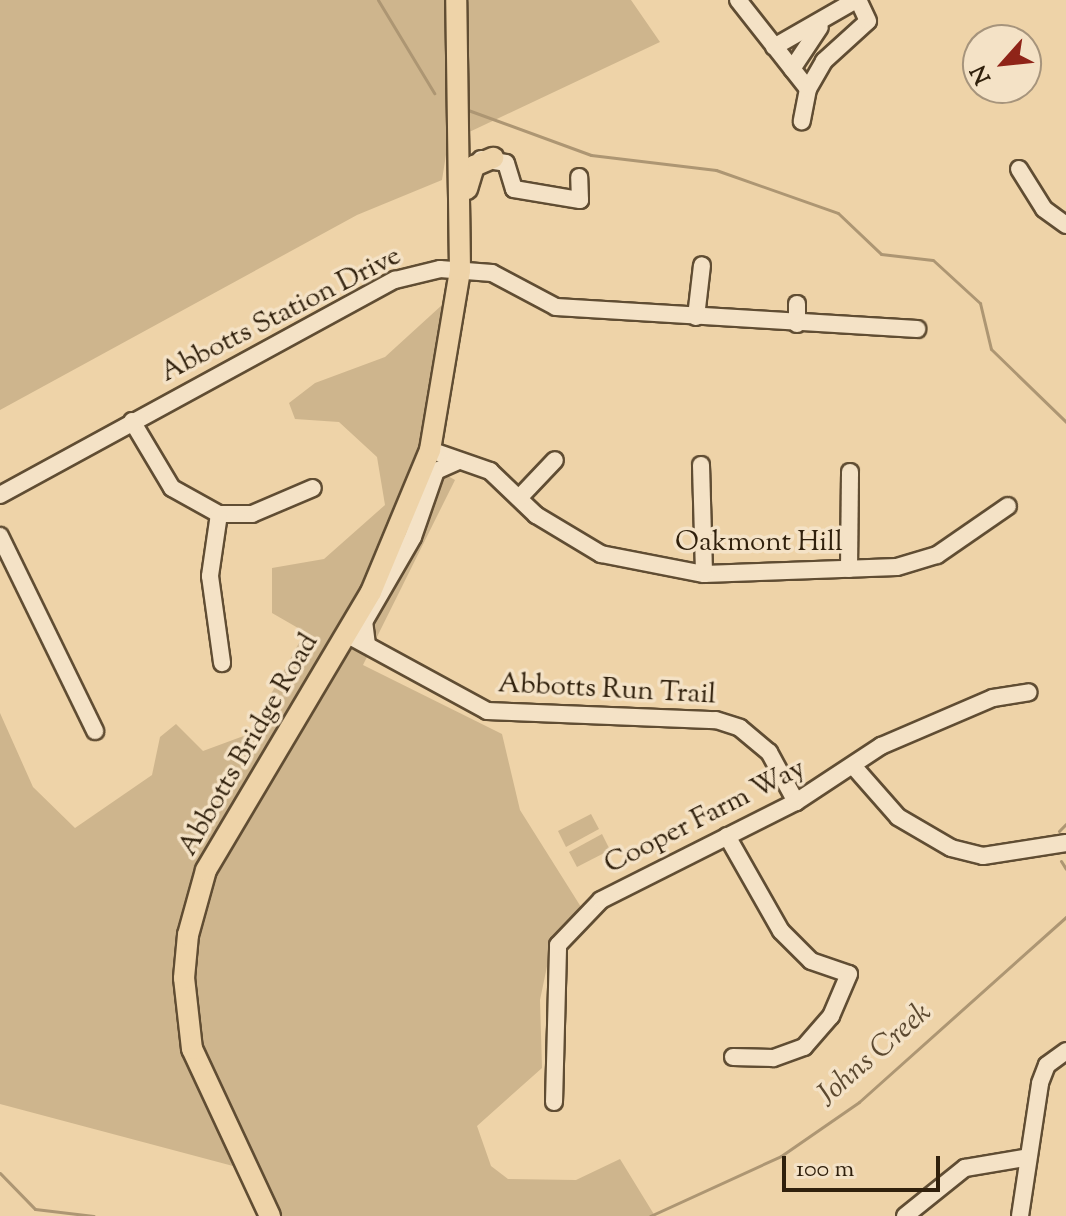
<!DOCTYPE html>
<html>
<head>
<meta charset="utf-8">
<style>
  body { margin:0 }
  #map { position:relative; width:1066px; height:1216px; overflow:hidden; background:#eed3a8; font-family:"Sorts Mill Goudy",serif }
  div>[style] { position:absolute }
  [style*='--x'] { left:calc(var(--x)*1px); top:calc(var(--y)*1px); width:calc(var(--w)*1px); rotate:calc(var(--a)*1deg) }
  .green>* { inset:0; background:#ceb58d }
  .stream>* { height:3px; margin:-1.5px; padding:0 1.5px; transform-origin:1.5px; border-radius:1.5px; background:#ad9673 }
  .roads { filter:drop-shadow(2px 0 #604d33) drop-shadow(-2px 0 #604d33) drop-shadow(0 2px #604d33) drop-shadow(0 -2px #604d33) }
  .minor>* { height:16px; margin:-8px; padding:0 8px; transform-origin:8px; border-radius:8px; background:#f4e2c6 }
  .major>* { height:20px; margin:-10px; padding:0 10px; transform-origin:10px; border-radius:10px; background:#eed3a8 }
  span { translate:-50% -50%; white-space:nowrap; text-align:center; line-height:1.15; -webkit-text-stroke:7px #f4e2c6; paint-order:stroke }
  .street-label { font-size:28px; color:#30200c }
  .water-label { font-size:30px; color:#5c4930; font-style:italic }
  .north { position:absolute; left:962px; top:24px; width:80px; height:80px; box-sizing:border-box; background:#f4e2c6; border:2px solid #a6947c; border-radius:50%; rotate:243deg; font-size:22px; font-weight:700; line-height:32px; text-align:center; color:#30200c }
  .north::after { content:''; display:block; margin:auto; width:28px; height:36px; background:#8f2418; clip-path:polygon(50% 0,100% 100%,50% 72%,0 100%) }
  .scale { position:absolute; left:782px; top:1156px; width:158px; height:36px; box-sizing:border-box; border:4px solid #30200c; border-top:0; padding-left:10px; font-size:24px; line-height:28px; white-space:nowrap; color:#30200c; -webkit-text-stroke:6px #f4e2c6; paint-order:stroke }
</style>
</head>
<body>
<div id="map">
  <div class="green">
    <i style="clip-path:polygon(0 0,631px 0,660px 42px,448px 142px,442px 180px,357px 215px,0 410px)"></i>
    <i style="clip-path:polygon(442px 305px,418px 459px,455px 480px,363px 665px,502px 734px,520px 810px,581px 907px,551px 947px,540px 1000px,542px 1068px,477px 1126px,491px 1166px,508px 1179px,576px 1180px,620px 1159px,655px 1216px,259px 1216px,233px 1166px,0 1104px,0 713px,33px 787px,75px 828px,152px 775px,160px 737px,176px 724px,203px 751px,249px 734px,305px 632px,272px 613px,272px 568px,324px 559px,385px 505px,377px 457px,339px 422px,295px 419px,289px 403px,315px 383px,385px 357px)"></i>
    <i style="clip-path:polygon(591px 814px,599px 829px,566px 847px,558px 831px)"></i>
    <i style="clip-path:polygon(602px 834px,610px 850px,577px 867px,569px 852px)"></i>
  </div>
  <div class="stream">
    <i style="--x:378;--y:0;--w:109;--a:58.9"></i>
    <i style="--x:468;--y:110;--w:131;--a:20.1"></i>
    <i style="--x:591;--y:155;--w:126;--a:6.8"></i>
    <i style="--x:716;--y:170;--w:129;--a:19.4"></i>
    <i style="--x:838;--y:213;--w:59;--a:43.6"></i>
    <i style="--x:881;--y:254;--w:52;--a:6.6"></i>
    <i style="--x:933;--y:260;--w:64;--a:42.5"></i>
    <i style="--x:980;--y:303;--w:47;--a:76.6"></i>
    <i style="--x:991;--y:349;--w:105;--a:44.2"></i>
    <i style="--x:1059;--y:831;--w:10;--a:-45"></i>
    <i style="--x:1061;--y:861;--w:9;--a:58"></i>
    <i style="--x:0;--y:1173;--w:50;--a:45.8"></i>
    <i style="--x:35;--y:1209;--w:59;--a:6.8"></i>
    <i style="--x:650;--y:1216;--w:144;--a:-24.6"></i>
    <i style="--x:781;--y:1156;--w:95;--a:-34.7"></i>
    <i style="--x:859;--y:1102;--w:278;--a:-41.8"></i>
  </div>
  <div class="roads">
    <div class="minor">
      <i style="--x:738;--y:0;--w:113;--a:51.8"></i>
      <i style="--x:808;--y:89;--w:33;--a:101"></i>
      <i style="--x:774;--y:47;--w:95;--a:-29.8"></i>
      <i style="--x:792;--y:69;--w:50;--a:-56.3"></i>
      <i style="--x:808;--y:89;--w:32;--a:-60"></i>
      <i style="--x:824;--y:61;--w:59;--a:-42.3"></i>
      <i style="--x:868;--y:21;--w:23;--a:-115"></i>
      <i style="--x:481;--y:159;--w:25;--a:9"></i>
      <i style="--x:506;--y:163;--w:27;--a:73"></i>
      <i style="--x:514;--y:189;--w:67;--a:9.5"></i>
      <i style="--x:580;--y:200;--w:23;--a:-92"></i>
      <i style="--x:1019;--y:169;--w:47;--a:58"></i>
      <i style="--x:1044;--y:209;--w:27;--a:36"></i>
      <i style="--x:696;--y:317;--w:52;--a:-83.4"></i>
      <i style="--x:797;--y:324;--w:20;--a:-90"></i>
      <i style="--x:132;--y:421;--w:78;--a:59.2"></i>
      <i style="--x:172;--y:488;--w:54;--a:29"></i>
      <i style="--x:219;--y:514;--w:33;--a:0"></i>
      <i style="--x:252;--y:514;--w:66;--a:-23.1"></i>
      <i style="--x:430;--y:450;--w:64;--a:19.3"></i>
      <i style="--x:490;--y:471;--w:64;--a:43.7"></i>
      <i style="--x:536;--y:515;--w:76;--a:31"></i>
      <i style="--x:601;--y:554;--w:105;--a:11"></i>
      <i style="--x:704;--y:574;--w:193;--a:-2.1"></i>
      <i style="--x:897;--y:567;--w:42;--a:-16.7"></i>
      <i style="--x:937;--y:555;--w:86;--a:-34.6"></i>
      <i style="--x:701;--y:465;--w:109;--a:88.4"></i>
      <i style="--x:0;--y:495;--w:450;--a:-28.6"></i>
      <i style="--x:395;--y:280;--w:46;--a:-13.7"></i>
      <i style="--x:440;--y:269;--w:52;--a:4.4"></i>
      <i style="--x:492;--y:273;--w:72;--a:28"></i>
      <i style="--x:556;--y:307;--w:362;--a:3.5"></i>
      <i style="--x:519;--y:498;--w:52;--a:-46.5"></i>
      <i style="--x:219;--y:514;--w:63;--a:98.3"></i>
      <i style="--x:210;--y:576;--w:88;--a:82.1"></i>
      <i style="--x:0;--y:536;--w:217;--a:64"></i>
      <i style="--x:849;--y:569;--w:97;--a:-89.4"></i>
      <i style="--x:346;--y:634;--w:161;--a:28.6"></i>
      <i style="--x:487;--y:711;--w:229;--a:2.3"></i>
      <i style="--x:716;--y:720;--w:25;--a:18"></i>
      <i style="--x:740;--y:728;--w:38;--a:40"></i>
      <i style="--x:769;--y:752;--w:57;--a:61.6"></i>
      <i style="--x:367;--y:645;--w:23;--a:-97"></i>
      <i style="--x:364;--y:622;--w:98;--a:-60"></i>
      <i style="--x:413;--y:537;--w:70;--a:-70.8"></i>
      <i style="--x:436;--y:471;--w:24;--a:-24"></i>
      <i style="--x:855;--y:768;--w:65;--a:48.7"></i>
      <i style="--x:898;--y:817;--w:61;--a:30.3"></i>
      <i style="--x:951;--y:848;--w:33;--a:14"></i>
      <i style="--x:983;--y:856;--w:84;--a:-8.9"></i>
      <i style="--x:727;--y:836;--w:109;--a:60.4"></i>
      <i style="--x:781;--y:931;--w:42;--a:45"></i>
      <i style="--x:811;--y:961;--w:40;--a:18.9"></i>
      <i style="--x:849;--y:974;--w:46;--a:113.2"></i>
      <i style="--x:831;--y:1016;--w:41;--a:131.1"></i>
      <i style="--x:804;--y:1047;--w:33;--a:160"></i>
      <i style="--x:773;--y:1058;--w:40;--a:-178.6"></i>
      <i style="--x:554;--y:1102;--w:157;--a:-88.5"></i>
      <i style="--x:558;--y:945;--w:62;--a:-46.3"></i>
      <i style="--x:601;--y:900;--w:218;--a:-26.7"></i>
      <i style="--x:796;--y:802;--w:102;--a:-33.4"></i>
      <i style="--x:881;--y:746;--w:122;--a:-23.2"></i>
      <i style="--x:993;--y:698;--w:36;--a:-9"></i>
      <i style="--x:905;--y:1216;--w:77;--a:-38.7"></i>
      <i style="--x:965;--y:1168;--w:60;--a:-9.6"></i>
      <i style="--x:1020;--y:1216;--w:134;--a:-81.4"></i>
      <i style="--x:1040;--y:1083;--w:19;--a:-69"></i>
      <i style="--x:1047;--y:1065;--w:24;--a:-36"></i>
    </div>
    <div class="major">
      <i style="--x:467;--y:189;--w:24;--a:-73"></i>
      <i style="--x:474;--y:166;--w:21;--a:-23"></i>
      <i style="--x:270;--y:1216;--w:184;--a:-115"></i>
      <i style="--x:192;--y:1049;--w:71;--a:-96.4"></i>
      <i style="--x:184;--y:978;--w:43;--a:-84.7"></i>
      <i style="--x:188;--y:935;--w:67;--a:-74.5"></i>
      <i style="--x:206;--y:870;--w:323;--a:-59.3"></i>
      <i style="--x:371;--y:592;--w:154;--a:-67.4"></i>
      <i style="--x:430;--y:450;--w:182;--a:-80.5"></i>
      <i style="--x:460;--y:270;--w:270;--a:-90.8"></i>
    </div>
  </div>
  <div class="street-label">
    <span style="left:281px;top:315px;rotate:-27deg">Abbotts Station Drive</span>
    <span style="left:759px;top:543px">Oakmont Hill</span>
    <span style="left:607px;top:690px;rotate:3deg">Abbotts Run Trail</span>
    <span style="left:249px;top:745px;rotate:-60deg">Abbotts Bridge Road</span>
    <span style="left:705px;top:817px;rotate:-27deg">Cooper Farm Way</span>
  </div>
  <div class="water-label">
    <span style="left:875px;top:1055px;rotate:-41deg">Johns Creek</span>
  </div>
  <div class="north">N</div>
  <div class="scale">100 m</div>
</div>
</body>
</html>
